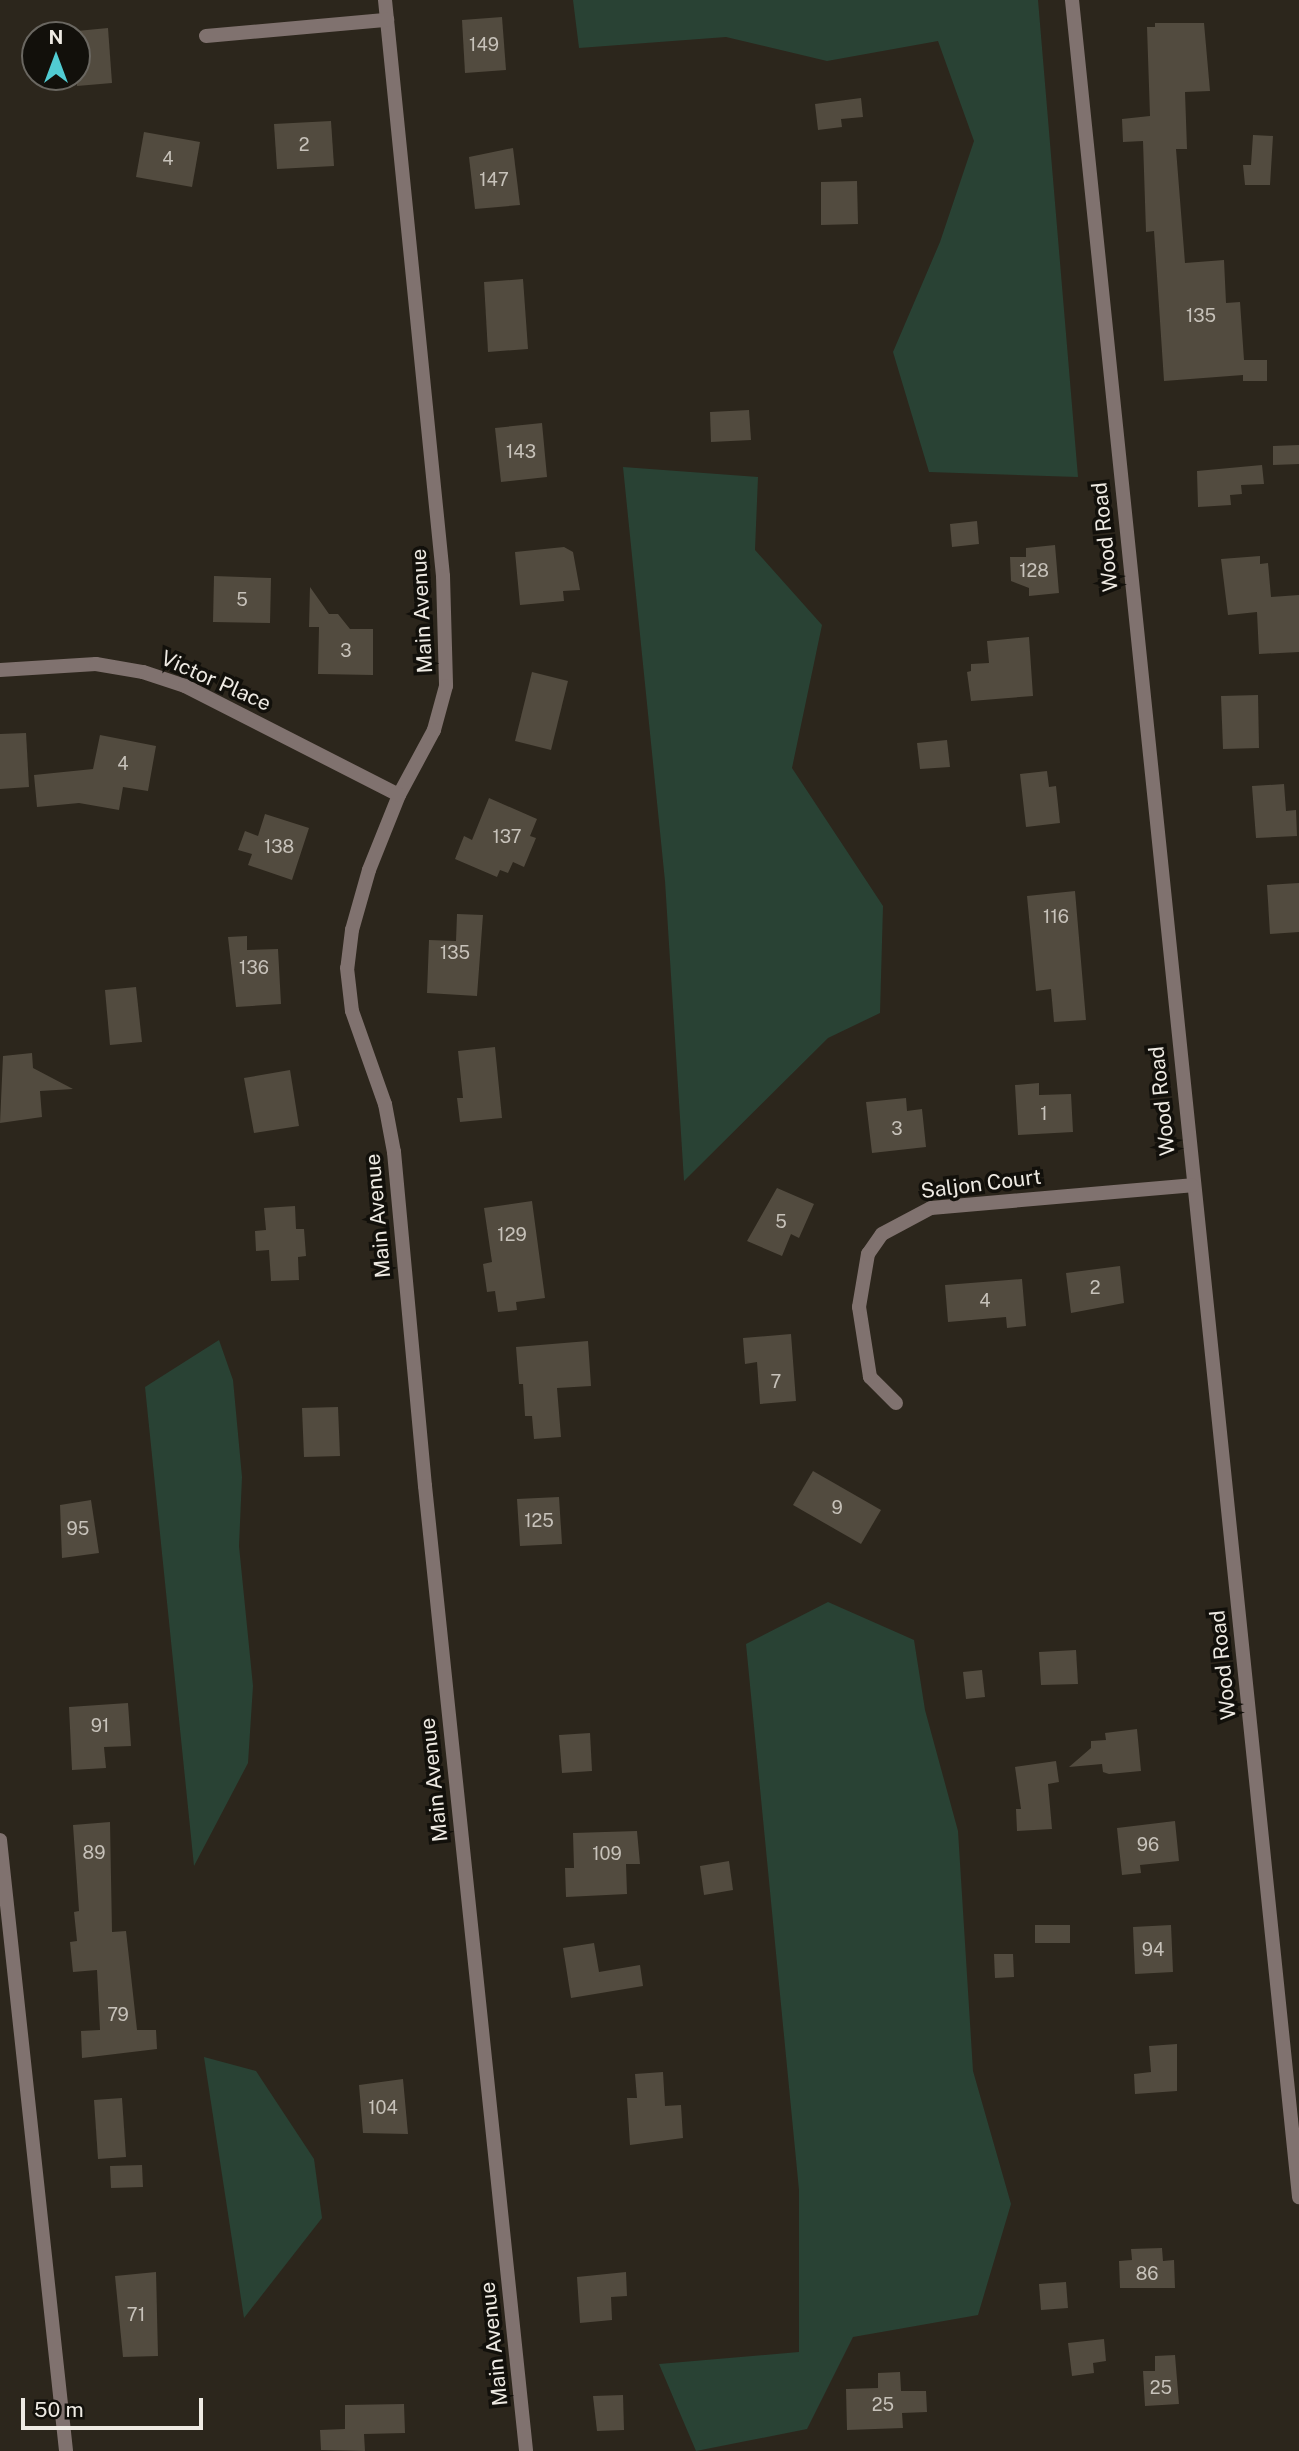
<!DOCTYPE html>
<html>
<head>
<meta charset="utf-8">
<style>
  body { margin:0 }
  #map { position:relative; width:1299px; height:2451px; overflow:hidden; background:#2c261c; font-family:"Public Sans",sans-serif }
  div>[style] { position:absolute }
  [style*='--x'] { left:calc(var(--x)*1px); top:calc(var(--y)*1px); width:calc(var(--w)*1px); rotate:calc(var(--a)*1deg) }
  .green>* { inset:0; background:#294234 }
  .building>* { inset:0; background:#524b3f }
  .minor>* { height:14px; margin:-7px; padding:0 7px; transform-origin:7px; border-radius:7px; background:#80726f }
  span { translate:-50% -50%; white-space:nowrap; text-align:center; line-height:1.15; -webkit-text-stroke:7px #12100b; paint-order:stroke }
  .number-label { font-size:18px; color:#c7c2ba }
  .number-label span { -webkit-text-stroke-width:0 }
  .street-label { font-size:21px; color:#eeeae3 }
  .north { position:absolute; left:21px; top:21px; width:70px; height:70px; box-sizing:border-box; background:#12100b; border:2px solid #6a6761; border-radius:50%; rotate:0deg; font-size:19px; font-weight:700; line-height:28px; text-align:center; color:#eeeae3 }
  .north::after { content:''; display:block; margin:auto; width:24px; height:32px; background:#51ccd3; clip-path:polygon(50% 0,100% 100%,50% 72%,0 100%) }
  .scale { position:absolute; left:21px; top:2398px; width:182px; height:32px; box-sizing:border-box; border:4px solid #eeeae3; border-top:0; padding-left:9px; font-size:21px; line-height:24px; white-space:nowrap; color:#eeeae3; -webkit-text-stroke:5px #12100b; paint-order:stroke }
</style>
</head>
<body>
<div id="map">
  <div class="green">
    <i style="clip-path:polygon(573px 0,1038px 0,1078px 477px,929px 472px,893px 352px,940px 242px,974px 141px,938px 41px,827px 61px,726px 37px,579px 48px)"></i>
    <i style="clip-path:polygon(623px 467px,758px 477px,755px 550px,822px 625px,792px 768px,883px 906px,880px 1013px,828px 1038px,684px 1181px,665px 881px)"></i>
    <i style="clip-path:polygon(219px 1340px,233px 1380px,242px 1477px,239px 1546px,253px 1686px,248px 1763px,194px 1866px,145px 1387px)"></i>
    <i style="clip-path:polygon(828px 1602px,914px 1640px,925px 1710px,958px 1831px,973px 2071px,1011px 2204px,978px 2315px,853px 2337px,807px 2429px,696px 2451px,659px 2364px,799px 2352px,799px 2190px,746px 1644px)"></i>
    <i style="clip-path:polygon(204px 2057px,256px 2071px,314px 2159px,322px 2218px,244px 2318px)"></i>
  </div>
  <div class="building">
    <i style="clip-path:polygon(502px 17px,506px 70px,465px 73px,462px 20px)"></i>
    <i style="clip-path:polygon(1155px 23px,1204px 23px,1210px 91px,1185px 92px,1187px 149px,1176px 149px,1185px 263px,1224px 260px,1226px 303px,1240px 302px,1244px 360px,1267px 360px,1267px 381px,1243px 381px,1243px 375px,1164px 381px,1154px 231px,1146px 232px,1143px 141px,1123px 142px,1122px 119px,1150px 116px,1147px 27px,1155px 27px)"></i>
    <i style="clip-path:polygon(108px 28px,112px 83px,77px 86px,77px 31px)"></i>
    <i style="clip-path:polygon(861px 98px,863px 117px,841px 119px,842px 127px,818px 130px,815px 104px)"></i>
    <i style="clip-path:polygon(331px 121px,334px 166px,277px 169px,274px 124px)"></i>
    <i style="clip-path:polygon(144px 132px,200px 142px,192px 187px,136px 177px)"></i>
    <i style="clip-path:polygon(1253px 135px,1273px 136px,1270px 185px,1245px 185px,1243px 165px,1251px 165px)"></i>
    <i style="clip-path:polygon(513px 148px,520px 205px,475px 209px,469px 157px)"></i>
    <i style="clip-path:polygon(857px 181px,858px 224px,821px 225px,821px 182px)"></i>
    <i style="clip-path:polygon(523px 279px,528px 349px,488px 352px,484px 282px)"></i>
    <i style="clip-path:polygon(749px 410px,751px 440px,711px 442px,710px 412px)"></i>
    <i style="clip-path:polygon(542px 423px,547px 477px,501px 482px,495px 428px)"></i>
    <i style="clip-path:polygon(1299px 445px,1299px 464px,1273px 465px,1273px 446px)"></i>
    <i style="clip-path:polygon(1262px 465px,1264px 484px,1241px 485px,1242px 494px,1230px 495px,1231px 505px,1198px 507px,1197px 471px)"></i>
    <i style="clip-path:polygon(977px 521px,979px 544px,952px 547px,950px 524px)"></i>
    <i style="clip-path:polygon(1055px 545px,1059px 593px,1029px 596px,1029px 588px,1011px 581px,1010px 557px,1026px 557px,1026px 548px)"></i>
    <i style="clip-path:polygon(564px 547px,573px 552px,580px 590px,563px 591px,564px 601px,520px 605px,515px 552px)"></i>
    <i style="clip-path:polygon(1260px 556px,1260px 564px,1268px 563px,1271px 597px,1299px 595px,1299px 652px,1259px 654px,1257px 612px,1228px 615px,1221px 559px)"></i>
    <i style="clip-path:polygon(214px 576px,271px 578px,270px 623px,213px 622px)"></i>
    <i style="clip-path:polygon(310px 587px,329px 614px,338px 614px,350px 629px,373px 629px,373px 675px,318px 674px,319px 627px,309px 627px)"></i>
    <i style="clip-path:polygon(1029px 637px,1033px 696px,971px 701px,967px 672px,971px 671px,971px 664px,989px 663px,987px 641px)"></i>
    <i style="clip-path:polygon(532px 672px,568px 681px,551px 750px,515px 741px)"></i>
    <i style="clip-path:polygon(1258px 695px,1259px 748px,1223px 749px,1221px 696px)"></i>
    <i style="clip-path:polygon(26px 733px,29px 787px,0 789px,0 734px)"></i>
    <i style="clip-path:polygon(100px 735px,156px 746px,148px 791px,123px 787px,119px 810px,79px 803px,37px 807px,34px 775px,93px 769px)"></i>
    <i style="clip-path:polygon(947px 740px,950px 767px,920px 769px,917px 743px)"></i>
    <i style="clip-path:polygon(1047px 771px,1049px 787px,1056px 786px,1060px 823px,1026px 827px,1020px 774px)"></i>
    <i style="clip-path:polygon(1284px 784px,1286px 811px,1296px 810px,1297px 836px,1256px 838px,1252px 786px)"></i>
    <i style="clip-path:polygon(489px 798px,537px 819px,530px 836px,536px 838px,524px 867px,513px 862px,508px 873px,500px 870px,497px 877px,455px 859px,464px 836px,472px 840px)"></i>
    <i style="clip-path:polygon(265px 814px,309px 828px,292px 880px,248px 865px,252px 854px,238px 850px,245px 831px,258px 836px)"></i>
    <i style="clip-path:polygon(1299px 883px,1299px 932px,1270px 934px,1267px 885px)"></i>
    <i style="clip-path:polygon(1075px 891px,1086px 1020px,1054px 1022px,1051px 989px,1036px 991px,1027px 896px)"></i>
    <i style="clip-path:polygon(457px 914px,483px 915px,477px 996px,427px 993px,429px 940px,456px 941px)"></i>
    <i style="clip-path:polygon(247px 936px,247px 950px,278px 949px,281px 1004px,236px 1007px,228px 937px)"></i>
    <i style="clip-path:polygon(136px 987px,142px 1042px,110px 1045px,105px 990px)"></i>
    <i style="clip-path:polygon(495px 1047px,502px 1118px,460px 1122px,457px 1098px,463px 1098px,458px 1051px)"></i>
    <i style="clip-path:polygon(32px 1053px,33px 1068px,73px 1089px,40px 1091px,42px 1117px,0 1123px,3px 1056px)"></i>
    <i style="clip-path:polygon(290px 1070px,299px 1126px,254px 1133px,244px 1078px)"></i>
    <i style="clip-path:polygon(1039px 1083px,1039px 1095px,1071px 1094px,1073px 1132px,1018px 1135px,1015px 1085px)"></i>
    <i style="clip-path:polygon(906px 1098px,907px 1111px,922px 1109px,926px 1147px,872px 1153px,866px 1102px)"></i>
    <i style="clip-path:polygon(777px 1188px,814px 1204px,799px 1238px,791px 1234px,782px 1256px,747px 1241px)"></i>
    <i style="clip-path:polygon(532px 1201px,545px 1298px,516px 1302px,517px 1310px,498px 1312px,495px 1291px,487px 1292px,483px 1264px,492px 1262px,484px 1208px)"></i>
    <i style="clip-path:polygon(295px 1206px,296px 1229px,304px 1229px,306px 1256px,298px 1257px,299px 1280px,271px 1281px,269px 1250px,256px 1251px,255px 1231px,266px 1230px,264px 1208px)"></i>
    <i style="clip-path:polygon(1120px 1266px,1124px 1303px,1071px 1313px,1066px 1273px)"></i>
    <i style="clip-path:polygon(1022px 1279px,1026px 1326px,1007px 1328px,1006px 1317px,948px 1322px,945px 1285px)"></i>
    <i style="clip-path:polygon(791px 1334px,796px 1401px,760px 1404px,757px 1362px,745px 1364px,743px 1338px)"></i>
    <i style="clip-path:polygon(588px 1341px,591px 1386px,557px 1388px,561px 1437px,534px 1439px,532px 1416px,525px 1416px,523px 1384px,519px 1384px,516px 1347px)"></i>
    <i style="clip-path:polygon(338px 1407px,340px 1456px,304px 1457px,302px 1408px)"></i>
    <i style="clip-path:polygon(813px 1471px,881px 1510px,861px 1544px,793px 1505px)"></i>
    <i style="clip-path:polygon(559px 1497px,562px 1544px,520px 1546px,517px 1499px)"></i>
    <i style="clip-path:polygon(91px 1500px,99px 1553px,62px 1558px,60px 1505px)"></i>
    <i style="clip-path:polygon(1076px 1650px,1078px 1684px,1041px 1685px,1039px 1652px)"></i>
    <i style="clip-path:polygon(982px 1670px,985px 1697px,966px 1699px,963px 1672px)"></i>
    <i style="clip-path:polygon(128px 1703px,131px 1746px,104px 1747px,106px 1768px,72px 1770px,69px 1707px)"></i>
    <i style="clip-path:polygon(1137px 1729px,1141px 1771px,1109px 1774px,1103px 1772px,1102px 1764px,1069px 1767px,1091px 1748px,1091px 1741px,1106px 1740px,1105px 1733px)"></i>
    <i style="clip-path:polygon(590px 1733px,592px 1771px,562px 1773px,559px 1735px)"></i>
    <i style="clip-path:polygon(1056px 1761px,1059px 1782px,1048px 1784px,1052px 1829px,1017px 1831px,1016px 1809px,1021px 1809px,1015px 1767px)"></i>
    <i style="clip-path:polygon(1175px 1821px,1179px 1861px,1140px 1865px,1141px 1873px,1122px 1875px,1117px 1828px)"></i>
    <i style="clip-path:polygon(110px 1822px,112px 1932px,126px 1931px,137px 2030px,156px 2030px,157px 2049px,82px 2058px,81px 2031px,100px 2030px,97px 1970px,73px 1972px,70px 1942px,77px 1941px,74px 1912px,79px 1911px,73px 1825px)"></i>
    <i style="clip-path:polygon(637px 1831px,640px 1864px,626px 1864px,627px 1894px,566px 1897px,565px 1868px,574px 1868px,573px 1833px)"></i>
    <i style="clip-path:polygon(729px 1861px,733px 1890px,704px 1895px,700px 1866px)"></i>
    <i style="clip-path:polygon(1035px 1925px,1070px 1925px,1070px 1943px,1035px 1943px)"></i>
    <i style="clip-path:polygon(1171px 1925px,1173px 1972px,1135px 1974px,1133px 1927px)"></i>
    <i style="clip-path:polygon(594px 1943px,599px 1972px,640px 1965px,643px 1986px,571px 1998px,563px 1948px)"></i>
    <i style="clip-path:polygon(994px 1954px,1013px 1954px,1014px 1977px,995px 1978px)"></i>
    <i style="clip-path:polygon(1177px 2044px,1177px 2091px,1135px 2094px,1134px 2074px,1151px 2072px,1149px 2046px)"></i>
    <i style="clip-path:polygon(663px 2072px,665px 2106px,681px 2105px,683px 2138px,630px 2145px,627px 2098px,637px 2098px,635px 2074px)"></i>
    <i style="clip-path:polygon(403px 2079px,408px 2134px,363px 2133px,359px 2085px)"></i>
    <i style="clip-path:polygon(122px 2098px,126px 2157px,98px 2159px,94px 2100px)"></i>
    <i style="clip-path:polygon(142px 2165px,143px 2187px,111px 2188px,110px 2166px)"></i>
    <i style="clip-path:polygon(1162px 2248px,1163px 2261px,1174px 2260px,1175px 2288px,1120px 2288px,1119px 2261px,1132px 2260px,1131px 2249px)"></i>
    <i style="clip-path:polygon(156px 2272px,158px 2356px,123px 2357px,115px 2276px)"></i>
    <i style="clip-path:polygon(626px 2272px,627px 2296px,611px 2297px,612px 2320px,580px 2323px,577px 2277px)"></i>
    <i style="clip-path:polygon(1066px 2282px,1068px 2308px,1041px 2310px,1039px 2284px)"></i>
    <i style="clip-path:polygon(1104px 2339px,1106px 2361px,1093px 2363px,1094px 2373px,1072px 2376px,1068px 2343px)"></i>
    <i style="clip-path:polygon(1175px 2355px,1179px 2404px,1145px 2406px,1143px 2371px,1155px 2371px,1155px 2356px)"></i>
    <i style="clip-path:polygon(900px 2372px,901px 2391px,926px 2391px,927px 2412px,902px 2413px,903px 2428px,847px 2430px,846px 2389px,878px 2388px,878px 2373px)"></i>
    <i style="clip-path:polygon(623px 2395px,624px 2430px,597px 2431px,593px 2396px)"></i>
    <i style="clip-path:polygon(404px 2404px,405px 2433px,364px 2434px,365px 2451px,321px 2450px,320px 2430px,345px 2429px,345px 2405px)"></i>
  </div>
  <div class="minor">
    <i style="--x:385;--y:0;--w:579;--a:84.25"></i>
    <i style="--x:443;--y:576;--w:110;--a:88.4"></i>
    <i style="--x:446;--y:686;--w:46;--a:105.3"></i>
    <i style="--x:434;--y:730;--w:74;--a:118.3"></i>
    <i style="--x:399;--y:795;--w:81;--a:111.8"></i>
    <i style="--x:369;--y:870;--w:62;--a:105.8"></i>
    <i style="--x:352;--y:930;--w:38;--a:97"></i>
    <i style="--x:347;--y:968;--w:43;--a:83.4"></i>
    <i style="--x:352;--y:1011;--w:99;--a:70.5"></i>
    <i style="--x:385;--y:1104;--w:49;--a:79.4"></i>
    <i style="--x:394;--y:1152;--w:335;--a:84.7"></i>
    <i style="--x:425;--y:1486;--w:970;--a:84.02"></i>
    <i style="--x:1072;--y:0;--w:2209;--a:84.1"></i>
    <i style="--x:206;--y:36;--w:182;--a:-5.1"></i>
    <i style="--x:0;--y:670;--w:96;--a:-3.6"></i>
    <i style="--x:96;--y:664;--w:48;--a:9.7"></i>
    <i style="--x:143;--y:672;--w:44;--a:18.4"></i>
    <i style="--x:185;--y:686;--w:240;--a:27"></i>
    <i style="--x:896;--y:1403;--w:37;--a:-135"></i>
    <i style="--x:870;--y:1377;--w:71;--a:-98.9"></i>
    <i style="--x:859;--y:1307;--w:54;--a:-80.4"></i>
    <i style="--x:868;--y:1254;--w:24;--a:-55"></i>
    <i style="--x:882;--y:1234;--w:55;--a:-28"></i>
    <i style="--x:931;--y:1208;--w:262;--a:-5"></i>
    <i style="--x:0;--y:1840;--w:615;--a:83.83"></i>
  </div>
  <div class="number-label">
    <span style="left:484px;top:45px">149</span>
    <span style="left:304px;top:145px">2</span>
    <span style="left:168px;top:159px">4</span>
    <span style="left:494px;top:180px">147</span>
    <span style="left:1201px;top:316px">135</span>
    <span style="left:521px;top:452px">143</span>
    <span style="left:1034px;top:571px">128</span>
    <span style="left:242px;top:600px">5</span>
    <span style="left:346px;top:651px">3</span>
    <span style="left:123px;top:764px">4</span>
    <span style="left:507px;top:837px">137</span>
    <span style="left:279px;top:847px">138</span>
    <span style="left:1056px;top:917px">116</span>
    <span style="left:455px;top:953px">135</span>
    <span style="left:254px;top:968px">136</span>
    <span style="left:1044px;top:1114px">1</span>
    <span style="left:897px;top:1129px">3</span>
    <span style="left:781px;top:1222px">5</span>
    <span style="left:512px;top:1235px">129</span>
    <span style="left:1095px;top:1288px">2</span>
    <span style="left:985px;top:1301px">4</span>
    <span style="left:776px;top:1382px">7</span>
    <span style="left:837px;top:1508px">9</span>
    <span style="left:539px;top:1521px">125</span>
    <span style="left:78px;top:1529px">95</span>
    <span style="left:100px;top:1726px">91</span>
    <span style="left:1148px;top:1845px">96</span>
    <span style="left:94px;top:1853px">89</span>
    <span style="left:607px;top:1854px">109</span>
    <span style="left:1153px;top:1950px">94</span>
    <span style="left:118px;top:2015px">79</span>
    <span style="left:383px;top:2108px">104</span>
    <span style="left:1147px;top:2274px">86</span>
    <span style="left:136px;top:2315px">71</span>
    <span style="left:1161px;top:2388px">25</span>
    <span style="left:883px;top:2405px">25</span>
  </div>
  <div class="street-label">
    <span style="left:1105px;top:537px;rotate:-96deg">Wood Road</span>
    <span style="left:422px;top:611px;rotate:-93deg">Main Avenue</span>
    <span style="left:216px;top:681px;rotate:24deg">Victor Place</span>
    <span style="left:1162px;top:1101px;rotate:-96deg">Wood Road</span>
    <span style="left:981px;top:1184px;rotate:-7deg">Saljon Court</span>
    <span style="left:378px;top:1216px;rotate:-95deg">Main Avenue</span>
    <span style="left:1223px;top:1665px;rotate:-96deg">Wood Road</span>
    <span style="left:434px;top:1780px;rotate:-96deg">Main Avenue</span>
    <span style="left:494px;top:2344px;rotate:-96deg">Main Avenue</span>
  </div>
  <div class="north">N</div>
  <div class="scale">50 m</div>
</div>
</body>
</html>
